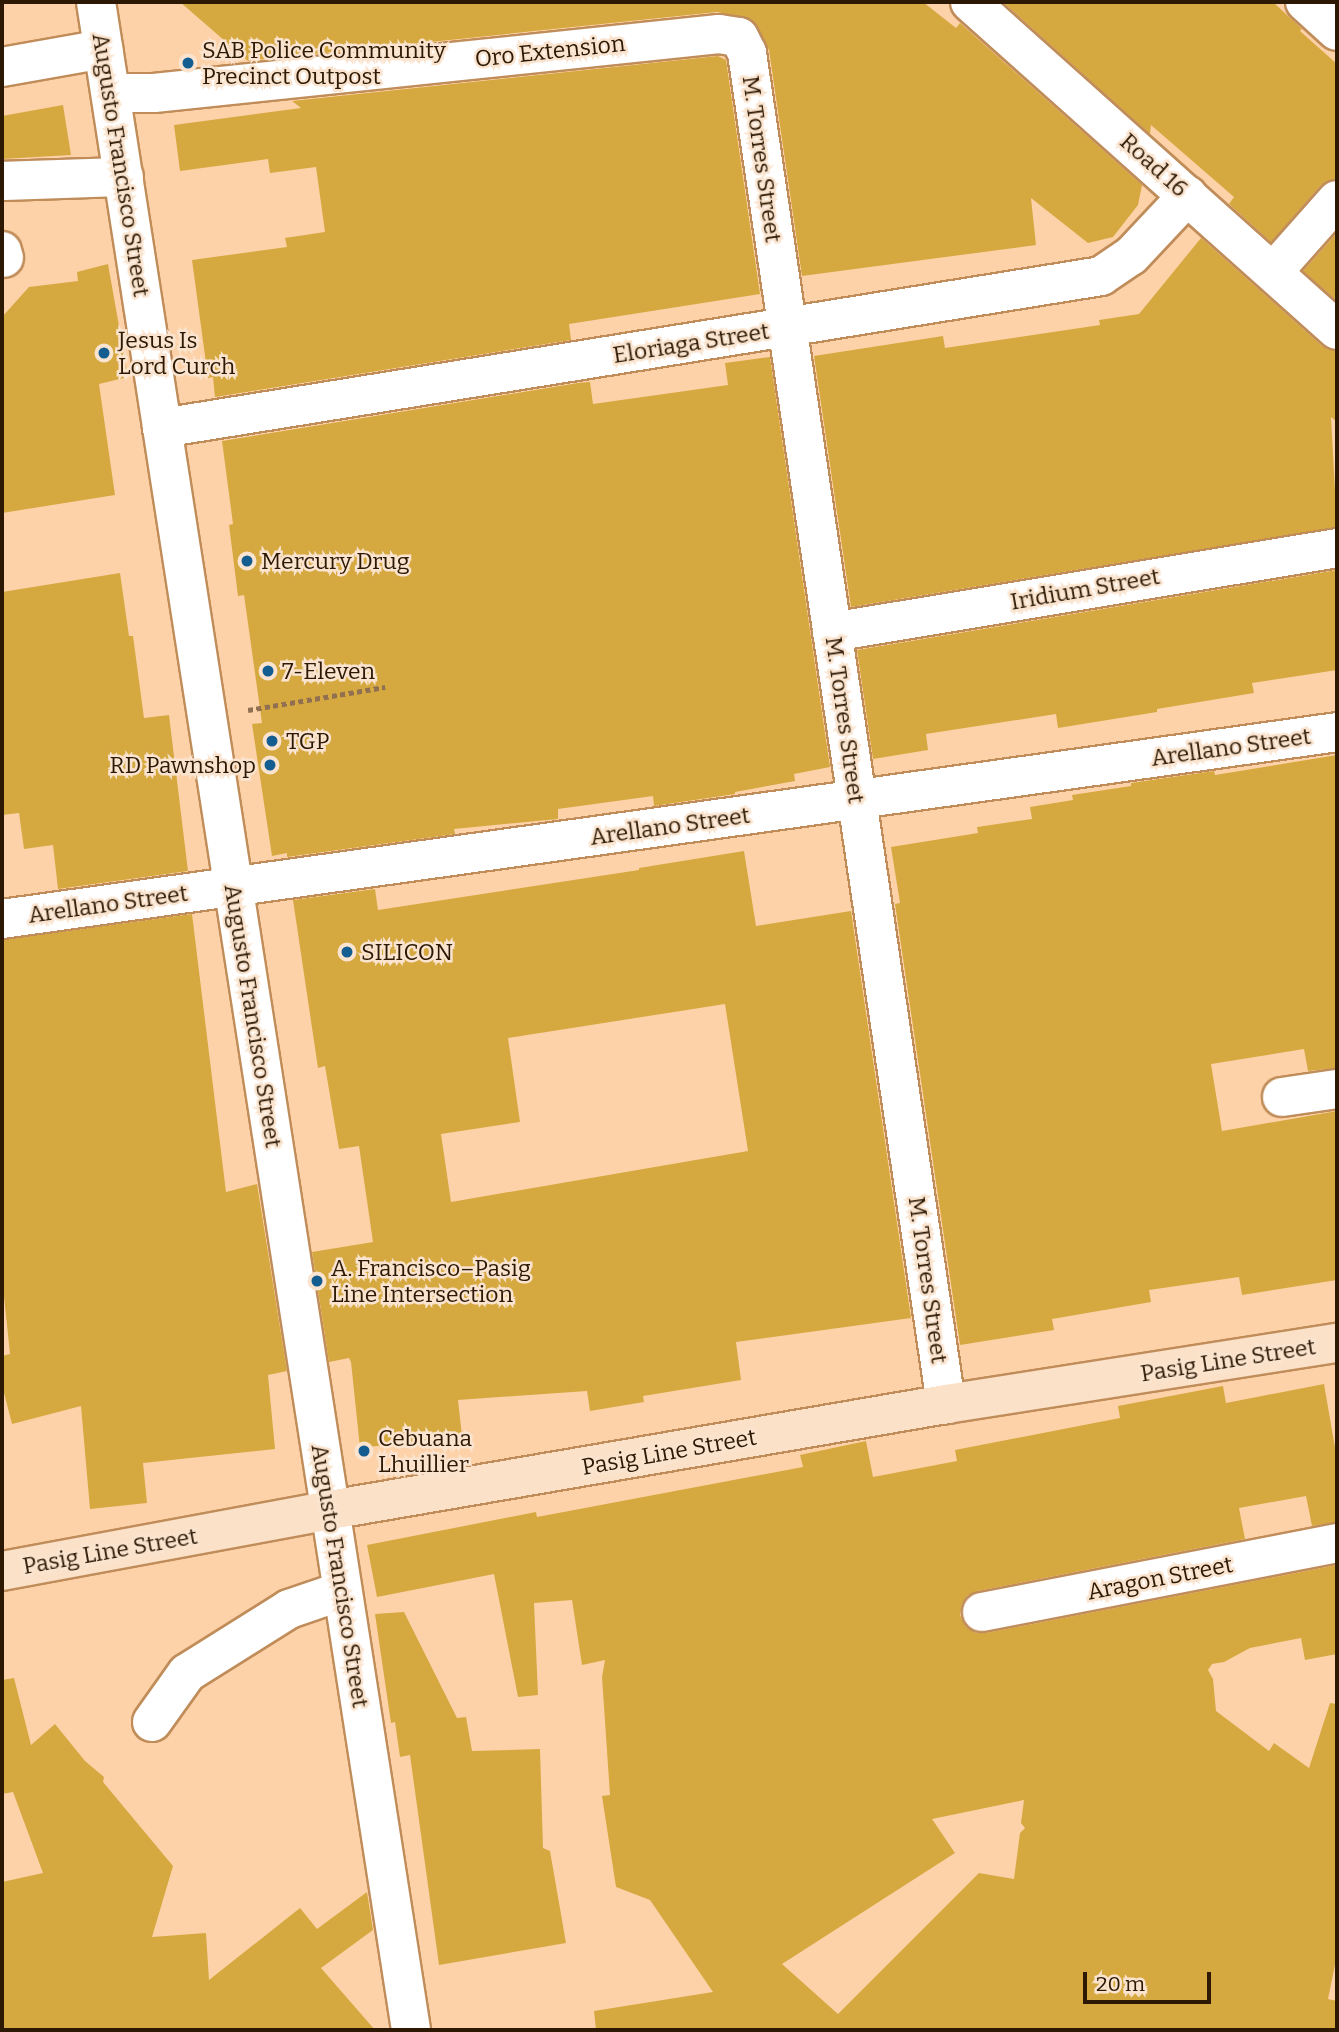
<!DOCTYPE html>
<html>
<head>
<meta charset="utf-8">
<style>
  body { margin:0 }
  #map { position:relative; width:1339px; height:2032px; overflow:hidden; background:#fed2a8; font-family:Bitter,serif }
  div>[style] { position:absolute }
  [style*='--x'] { left:calc(var(--x)*1px); top:calc(var(--y)*1px); width:calc(var(--w)*1px); rotate:calc(var(--a)*1deg) }
  .building>* { inset:0; background:#d5a940 }
  .path>* { height:4.5px; margin-top:-2.25px; transform-origin:0; background:repeating-linear-gradient(90deg,#907051 0 5px,transparent 0 8.5px) }
  .roads { filter:drop-shadow(2px 0 #c08d5a) drop-shadow(-2px 0 #c08d5a) drop-shadow(0 2px #c08d5a) drop-shadow(0 -2px #c08d5a) }
  .minor>* { height:38px; margin:-19px; padding:0 19px; transform-origin:19px; border-radius:19px; background:#fff }
  .major>* { height:38px; margin:-19px; padding:0 19px; transform-origin:19px; border-radius:19px; background:#fbe1c8 }
  .dots>* { width:19px; height:19px; translate:-50% -50%; box-sizing:border-box; border:4px solid #fae4cf; border-radius:50% }
  span { translate:-50% -50%; white-space:nowrap; text-align:center; line-height:1.15; -webkit-text-stroke:5px #fae4cf; paint-order:stroke }
  .poi-label { font-size:23px; color:#2c1803 }
  .left { translate:0 -50%; text-align:left }
  .right { translate:-100% -50%; text-align:right }
  .street-label { font-size:23px; color:#2c1803 }
  .frame { position:absolute; inset:0; border:4px solid #2c1803; pointer-events:none }
  .scale { position:absolute; left:1083px; top:1972px; width:128px; height:32px; box-sizing:border-box; border:4px solid #2c1803; border-top:0; padding-left:9px; font-size:21px; line-height:24px; white-space:nowrap; color:#2c1803; -webkit-text-stroke:5px #fae4cf; paint-order:stroke }
</style>
</head>
<body>
<div id="map">
  <div class="building">
    <i style="clip-path:polygon(180px 2px,923px 2px,956px 28px,960px 23px,1142px 185px,1138px 205px,1113px 237px,1088px 243px,1031px 198px,1036px 245px,802px 276px,769px 50px,751px 19px,717px 12px,248px 61px)"></i>
    <i style="clip-path:polygon(1003px 2px,1273px 2px,1302px 29px,1300px 31px,1337px 64px,1337px 179px,1321px 185px,1271px 242px,1229px 204px,1234px 197px,1151px 125px,1150px 134px)"></i>
    <i style="clip-path:polygon(718px 56px,726px 60px,760px 294px,569px 324px,571px 340px,215px 397px,213px 377px,208px 378px,192px 260px,287px 247px,285px 238px,325px 232px,316px 167px,270px 173px,268px 159px,180px 171px,174px 125px,301px 108px,292px 101px)"></i>
    <i style="clip-path:polygon(63px 105px,71px 155px,2px 159px,2px 116px)"></i>
    <i style="clip-path:polygon(1337px 233px,1337px 301px,1303px 271px)"></i>
    <i style="clip-path:polygon(1201px 238px,1322px 346px,1337px 351px,1337px 422px,1331px 417px,1337px 527px,851px 607px,814px 356px,943px 336px,945px 348px,1100px 325px,1099px 320px,1139px 314px)"></i>
    <i style="clip-path:polygon(108px 264px,128px 377px,99px 384px,115px 495px,2px 513px,2px 317px,29px 287px,78px 281px,77px 272px)"></i>
    <i style="clip-path:polygon(770px 357px,830px 767px,794px 774px,795px 781px,735px 792px,735px 794px,654px 806px,653px 796px,558px 809px,558px 819px,454px 829px,455px 834px,287px 857px,287px 853px,272px 856px,252px 724px,262px 723px,244px 595px,238px 596px,229px 525px,233px 524px,222px 441px,578px 383px,590px 382px,593px 404px,728px 385px,725px 363px)"></i>
    <i style="clip-path:polygon(1337px 570px,1337px 670px,1252px 683px,1254px 693px,1157px 709px,1157px 712px,1058px 728px,1056px 714px,926px 734px,928px 750px,873px 759px,857px 650px)"></i>
    <i style="clip-path:polygon(120px 573px,129px 636px,133px 636px,144px 718px,169px 715px,188px 871px,58px 889px,53px 845px,24px 849px,19px 813px,2px 815px,2px 592px)"></i>
    <i style="clip-path:polygon(1337px 755px,1337px 1068px,1308px 1071px,1304px 1049px,1211px 1064px,1222px 1131px,1337px 1111px,1337px 1280px,1242px 1295px,1239px 1277px,1149px 1290px,1151px 1302px,1052px 1319px,1054px 1330px,960px 1345px,895px 904px,900px 903px,891px 847px,978px 833px,977px 827px,1032px 819px,1030px 807px,1073px 800px,1072px 795px,1131px 786px,1131px 783px,1214px 771px,1215px 775px)"></i>
    <i style="clip-path:polygon(evenodd,744px 851px,756px 926px,851px 911px,911px 1318px,736px 1342px,741px 1380px,643px 1396px,644px 1402px,590px 1411px,587px 1391px,458px 1400px,462px 1436px,360px 1448px,351px 1362px,349px 1358px,329px 1362px,312px 1252px,373px 1242px,359px 1146px,339px 1149px,325px 1066px,318px 1068px,293px 900px,375px 889px,378px 910px,639px 870px,639px 868px,744px 851px,725px 1004px,748px 1151px,451px 1202px,441px 1134px,520px 1122px,508px 1038px,725px 1004px)"></i>
    <i style="clip-path:polygon(192px 914px,226px 1192px,257px 1184px,287px 1371px,268px 1375px,275px 1449px,143px 1463px,147px 1503px,90px 1509px,81px 1406px,12px 1424px,2px 1385px,2px 1356px,10px 1354px,2px 1277px,2px 940px)"></i>
    <i style="clip-path:polygon(evenodd,1324px 1384px,1337px 1459px,1337px 1522px,1312px 1526px,1306px 1496px,1239px 1508px,1245px 1539px,978px 1591px,967px 1596px,962px 1604px,960px 1615px,966px 1627px,976px 1633px,986px 1633px,1337px 1565px,1337px 1654px,1305px 1660px,1301px 1638px,1250px 1648px,1224px 1662px,1212px 1664px,1208px 1670px,1213px 1679px,1216px 1711px,1269px 1751px,1274px 1743px,1309px 1768px,1330px 1703px,1337px 1704px,1337px 1955px,1328px 1999px,1337px 2001px,1337px 2030px,596px 2030px,594px 2011px,713px 1992px,650px 1900px,616px 1887px,602px 1796px,610px 1795px,602px 1677px,605px 1660px,582px 1665px,572px 1600px,534px 1603px,538px 1695px,518px 1697px,494px 1574px,377px 1597px,367px 1545px,536px 1512px,537px 1517px,803px 1467px,800px 1455px,866px 1441px,873px 1477px,957px 1461px,955px 1450px,1120px 1418px,1118px 1406px,1223px 1386px,1226px 1403px,1324px 1384px,1024px 1800px,1021px 1823px,1025px 1828px,1020px 1833px,1014px 1879px,979px 1873px,838px 2014px,782px 1964px,955px 1853px,932px 1819px,1024px 1800px)"></i>
    <i style="clip-path:polygon(404px 1612px,457px 1718px,466px 1717px,472px 1751px,540px 1749px,543px 1848px,550px 1851px,566px 1943px,439px 1965px,410px 1755px,400px 1757px,395px 1722px,391px 1723px,375px 1614px)"></i>
    <i style="clip-path:polygon(14px 1678px,31px 1745px,55px 1724px,85px 1761px,104px 1777px,103px 1782px,173px 1866px,152px 1937px,206px 1933px,209px 1980px,300px 1908px,317px 1929px,367px 1892px,373px 1930px,321px 1968px,375px 2030px,2px 2030px,2px 1882px,43px 1873px,13px 1792px,2px 1794px,2px 1680px)"></i>
  </div>
  <div class="path">
    <i style="--x:248;--y:710;--w:139;--a:-9.5"></i>
  </div>
  <div class="roads">
    <div class="minor">
      <i style="--x:96;--y:2;--w:2052;--a:81.17"></i>
      <i style="--x:970;--y:2;--w:492;--a:41.8"></i>
      <i style="--x:1305;--y:2;--w:43;--a:42.2"></i>
      <i style="--x:2;--y:67;--w:103;--a:-10.1"></i>
      <i style="--x:111;--y:93;--w:43;--a:0"></i>
      <i style="--x:154;--y:93;--w:568;--a:-5.96"></i>
      <i style="--x:719;--y:34;--w:20;--a:9"></i>
      <i style="--x:739;--y:37;--w:18;--a:63"></i>
      <i style="--x:747;--y:53;--w:1366;--a:81.62"></i>
      <i style="--x:2;--y:181;--w:122;--a:-1.9"></i>
      <i style="--x:2;--y:251;--w:7;--a:74"></i>
      <i style="--x:1273;--y:272;--w:96;--a:-48.4"></i>
      <i style="--x:162;--y:428;--w:951;--a:-9.19"></i>
      <i style="--x:1101;--y:276;--w:36;--a:-34"></i>
      <i style="--x:1131;--y:256;--w:83;--a:-46.9"></i>
      <i style="--x:832;--y:632;--w:512;--a:-9.44"></i>
      <i style="--x:2;--y:919;--w:1348;--a:-7.97"></i>
      <i style="--x:1282;--y:1097;--w:56;--a:-8.3"></i>
      <i style="--x:982;--y:1612;--w:362;--a:-11"></i>
      <i style="--x:152;--y:1722;--w:60;--a:-54.5"></i>
      <i style="--x:187;--y:1673;--w:120;--a:-32.1"></i>
      <i style="--x:289;--y:1609;--w:56;--a:-18.8"></i>
    </div>
    <div class="major">
      <i style="--x:2;--y:1571;--w:334;--a:-10.5"></i>
      <i style="--x:330;--y:1510;--w:625;--a:-9.76"></i>
      <i style="--x:946;--y:1404;--w:396;--a:-8.9"></i>
    </div>
  </div>
  <div class="dots">
    <i style="left:188px;top:63px;background:#135d90"></i>
    <i style="left:104px;top:353px;background:#135d90"></i>
    <i style="left:247px;top:561px;background:#135d90"></i>
    <i style="left:268px;top:671px;background:#135d90"></i>
    <i style="left:272px;top:741px;background:#135d90"></i>
    <i style="left:270px;top:765px;background:#135d90"></i>
    <i style="left:347px;top:952px;background:#135d90"></i>
    <i style="left:317px;top:1281px;background:#135d90"></i>
    <i style="left:364px;top:1451px;background:#135d90"></i>
  </div>
  <div class="poi-label">
    <span class="left" style="left:202px;top:63px">SAB Police Community<br>Precinct Outpost</span>
    <span class="left" style="left:118px;top:353px">Jesus Is<br>Lord Curch</span>
    <span class="left" style="left:261px;top:561px">Mercury Drug</span>
    <span class="left" style="left:282px;top:671px">7-Eleven</span>
    <span class="left" style="left:286px;top:741px">TGP</span>
    <span class="right" style="left:256px;top:765px">RD Pawnshop</span>
    <span class="left" style="left:361px;top:952px">SILICON</span>
    <span class="left" style="left:331px;top:1281px">A. Francisco–Pasig<br>Line Intersection</span>
    <span class="left" style="left:378px;top:1451px">Cebuana<br>Lhuillier</span>
  </div>
  <div class="street-label">
    <span style="left:550px;top:51px;rotate:-6deg">Oro Extension</span>
    <span style="left:762px;top:159px;rotate:82deg">M. Torres Street</span>
    <span style="left:121px;top:165px;rotate:81deg">Augusto Francisco Street</span>
    <span style="left:1154px;top:165px;rotate:42deg">Road 16</span>
    <span style="left:691px;top:343px;rotate:-9deg">Eloriaga Street</span>
    <span style="left:1085px;top:589px;rotate:-10deg">Iridium Street</span>
    <span style="left:845px;top:720px;rotate:82deg">M. Torres Street</span>
    <span style="left:1231px;top:747px;rotate:-8deg">Arellano Street</span>
    <span style="left:670px;top:826px;rotate:-8deg">Arellano Street</span>
    <span style="left:108px;top:904px;rotate:-8deg">Arellano Street</span>
    <span style="left:253px;top:1016px;rotate:81deg">Augusto Francisco Street</span>
    <span style="left:928px;top:1280px;rotate:82deg">M. Torres Street</span>
    <span style="left:1228px;top:1360px;rotate:-9deg">Pasig Line Street</span>
    <span style="left:669px;top:1452px;rotate:-10deg">Pasig Line Street</span>
    <span style="left:110px;top:1551px;rotate:-10deg">Pasig Line Street</span>
    <span style="left:340px;top:1576px;rotate:81deg">Augusto Francisco Street</span>
    <span style="left:1160px;top:1578px;rotate:-11deg">Aragon Street</span>
  </div>
  <div class="frame"></div>
  <div class="scale">20 m</div>
</div>
</body>
</html>
